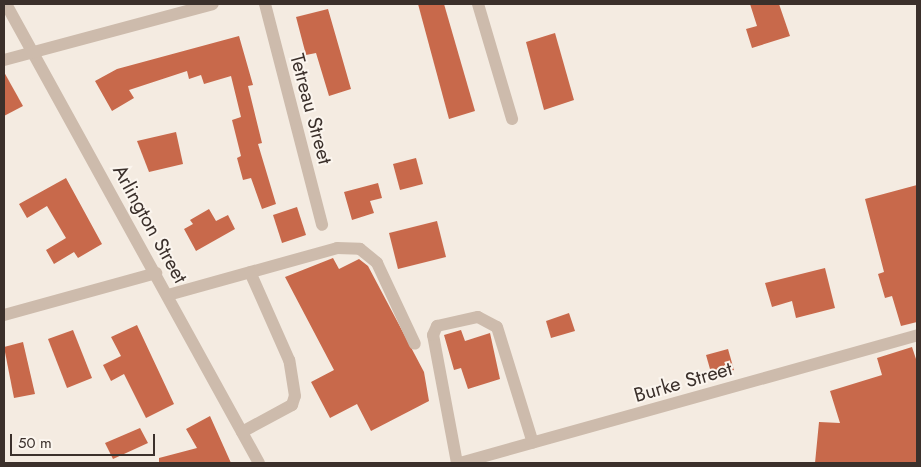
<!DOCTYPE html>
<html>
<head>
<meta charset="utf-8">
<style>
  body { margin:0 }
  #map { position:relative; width:921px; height:467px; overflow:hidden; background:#f4ebe1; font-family:Jost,sans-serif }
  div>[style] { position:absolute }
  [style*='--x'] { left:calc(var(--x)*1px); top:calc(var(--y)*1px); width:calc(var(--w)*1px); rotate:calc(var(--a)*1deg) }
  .building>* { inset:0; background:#c8694b }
  .minor>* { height:12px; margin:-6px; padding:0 6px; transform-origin:6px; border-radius:6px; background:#cdbbac }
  span { translate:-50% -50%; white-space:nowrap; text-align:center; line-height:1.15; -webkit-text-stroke:4px #fbf5ee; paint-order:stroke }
  .street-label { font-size:20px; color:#3b302b }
  .frame { position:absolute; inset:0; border:5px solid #3b302b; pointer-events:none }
  .scale { position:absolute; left:10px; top:434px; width:145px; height:22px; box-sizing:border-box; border:2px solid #3b302b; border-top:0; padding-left:6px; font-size:15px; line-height:18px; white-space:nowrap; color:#3b302b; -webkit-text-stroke:4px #fbf5ee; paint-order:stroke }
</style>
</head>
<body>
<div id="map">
  <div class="building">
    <i style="clip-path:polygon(418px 4px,444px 4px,475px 111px,449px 119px)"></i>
    <i style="clip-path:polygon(750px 4px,779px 4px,790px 36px,752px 48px,746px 29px,757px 26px)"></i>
    <i style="clip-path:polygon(328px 9px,351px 89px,329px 96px,316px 53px,306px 55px,296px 17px)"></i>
    <i style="clip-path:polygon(555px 33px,574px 100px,544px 110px,526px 42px)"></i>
    <i style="clip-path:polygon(239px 36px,253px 85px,248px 86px,262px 143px,258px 144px,276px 204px,262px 209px,251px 178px,243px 180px,237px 158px,241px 156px,232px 120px,241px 117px,231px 76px,204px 84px,201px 75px,189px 79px,187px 71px,129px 90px,134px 98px,112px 111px,95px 81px,117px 69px)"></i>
    <i style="clip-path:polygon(4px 72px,23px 106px,4px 116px)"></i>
    <i style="clip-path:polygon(176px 132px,183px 164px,149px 172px,137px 141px)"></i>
    <i style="clip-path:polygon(416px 158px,423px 184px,400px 190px,393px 164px)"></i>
    <i style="clip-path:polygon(66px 178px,102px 244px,78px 258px,74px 252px,54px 264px,46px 250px,66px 238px,47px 206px,27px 218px,19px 204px)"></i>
    <i style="clip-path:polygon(378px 183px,382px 198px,370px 201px,374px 213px,352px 220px,344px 192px)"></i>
    <i style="clip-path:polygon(917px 185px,917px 322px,901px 326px,892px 296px,885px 298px,878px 274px,884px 272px,865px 199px)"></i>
    <i style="clip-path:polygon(297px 207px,306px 235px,282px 243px,273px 215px)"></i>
    <i style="clip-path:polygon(209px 209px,216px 221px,228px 215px,235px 229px,196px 251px,184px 229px,193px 224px,190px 220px)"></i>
    <i style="clip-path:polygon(437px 221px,446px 257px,398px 269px,389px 233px)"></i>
    <i style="clip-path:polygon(333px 258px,339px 269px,359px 259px,368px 266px,424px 372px,429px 401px,371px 431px,357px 404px,330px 418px,311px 382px,334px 370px,285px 277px)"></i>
    <i style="clip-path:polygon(825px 268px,835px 308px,796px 318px,792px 301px,772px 307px,765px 283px)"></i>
    <i style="clip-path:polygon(569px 313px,575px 331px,551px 338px,546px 321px)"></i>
    <i style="clip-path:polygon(137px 325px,174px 404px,146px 418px,124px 374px,111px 381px,103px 365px,121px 356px,111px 337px)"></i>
    <i style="clip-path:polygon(73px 330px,92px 378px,67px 388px,48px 339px)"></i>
    <i style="clip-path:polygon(461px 330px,465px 341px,490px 333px,500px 379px,468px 389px,461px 368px,454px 370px,444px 335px)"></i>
    <i style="clip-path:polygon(23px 342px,35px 394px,14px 398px,4px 347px)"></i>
    <i style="clip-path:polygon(912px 347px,917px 362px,917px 463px,815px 463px,819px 422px,840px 423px,830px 391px,882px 375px,877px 358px)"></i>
    <i style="clip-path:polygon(728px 349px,734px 370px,712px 376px,706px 355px)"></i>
    <i style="clip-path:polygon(210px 416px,231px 463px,159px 463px,159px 458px,197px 448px,186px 429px)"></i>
    <i style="clip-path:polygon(140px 428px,148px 443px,113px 459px,105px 443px)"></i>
  </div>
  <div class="minor">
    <i style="--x:6;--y:4;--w:524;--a:61.14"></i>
    <i style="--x:265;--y:4;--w:228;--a:75.5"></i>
    <i style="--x:478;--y:4;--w:120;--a:73.5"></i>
    <i style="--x:4;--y:60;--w:216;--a:-15"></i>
    <i style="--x:168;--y:295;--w:175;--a:-15.5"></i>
    <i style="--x:337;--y:248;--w:23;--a:2"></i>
    <i style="--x:360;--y:249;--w:22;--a:39"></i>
    <i style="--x:377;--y:263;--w:89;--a:64.9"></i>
    <i style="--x:4;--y:315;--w:158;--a:-15.4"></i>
    <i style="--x:242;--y:432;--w:57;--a:-28.4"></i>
    <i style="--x:292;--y:405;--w:9;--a:-72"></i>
    <i style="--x:295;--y:396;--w:36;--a:-99"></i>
    <i style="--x:289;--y:360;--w:96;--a:-113.9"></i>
    <i style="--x:457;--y:463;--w:130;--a:-100.6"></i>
    <i style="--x:433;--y:335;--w:10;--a:-66"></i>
    <i style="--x:437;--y:326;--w:42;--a:-12.4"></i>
    <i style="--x:478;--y:317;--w:21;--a:28"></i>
    <i style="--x:497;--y:327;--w:121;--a:72.8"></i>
    <i style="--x:460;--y:463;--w:475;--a:-15.6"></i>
  </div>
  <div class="street-label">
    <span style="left:311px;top:109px;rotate:75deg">Tetreau Street</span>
    <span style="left:150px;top:224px;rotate:61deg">Arlington Street</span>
    <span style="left:683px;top:382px;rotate:-16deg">Burke Street</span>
  </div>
  <div class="frame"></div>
  <div class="scale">50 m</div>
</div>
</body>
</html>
